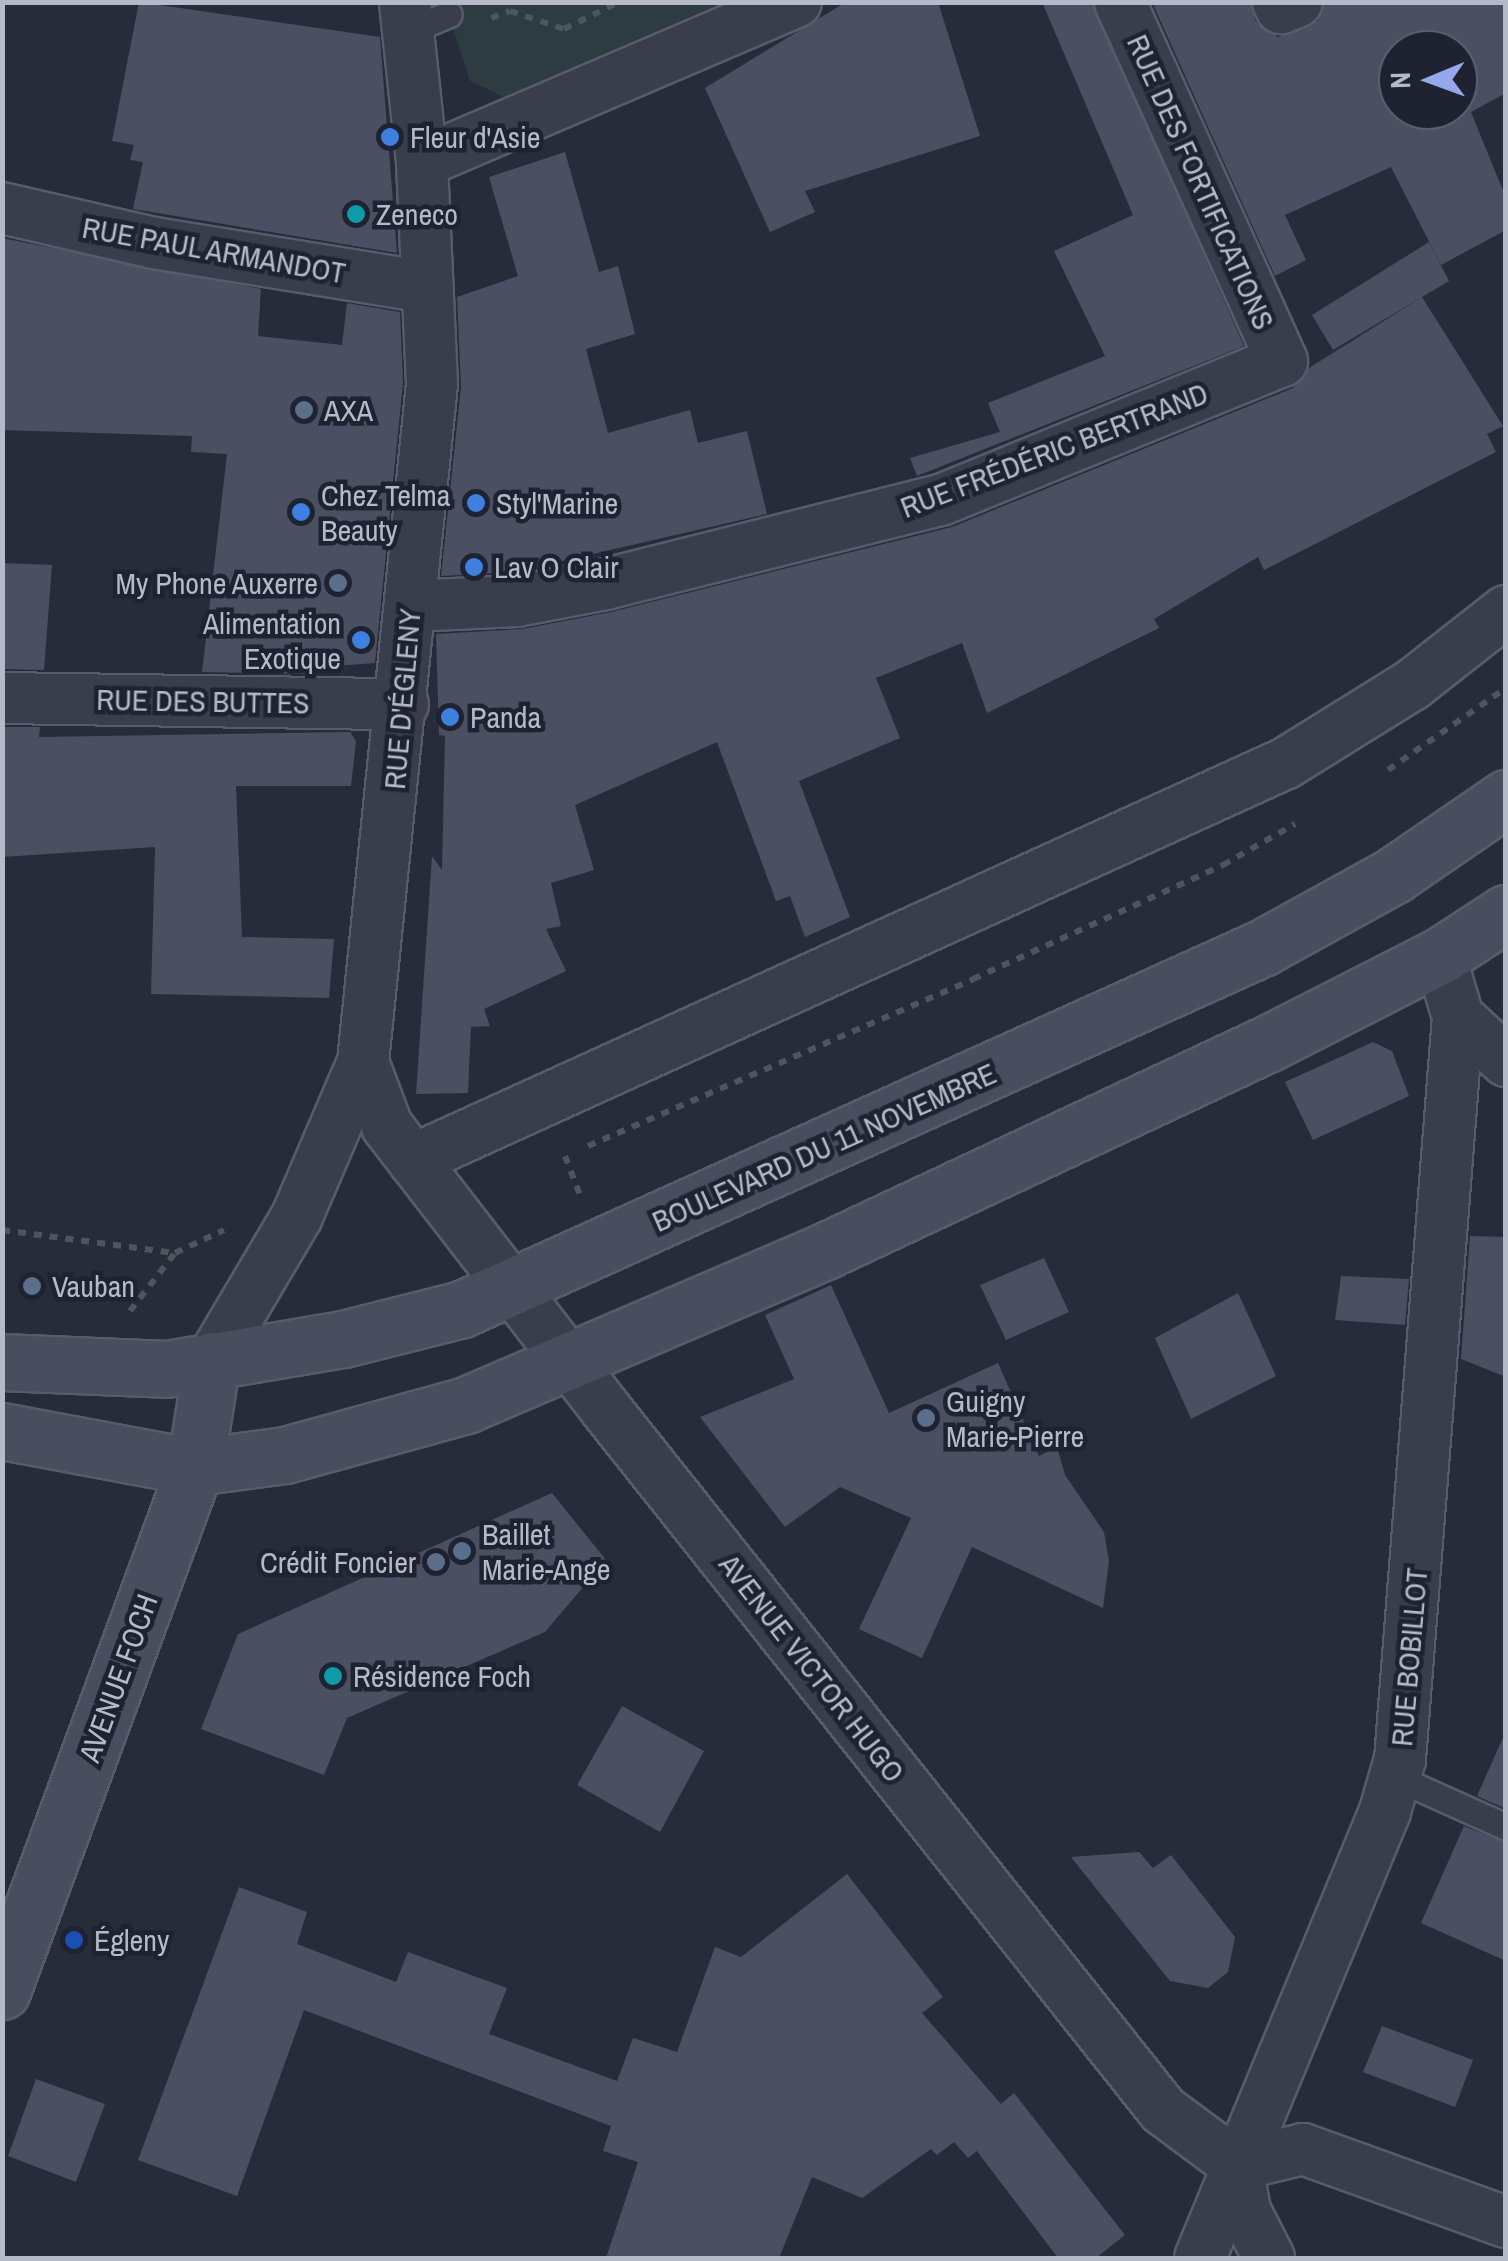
<!DOCTYPE html>
<html>
<head>
<meta charset="utf-8">
<style>
  body { margin:0 }
  #map { position:relative; width:1508px; height:2261px; overflow:hidden; background:#272c3b; font-family:"Archivo Narrow",sans-serif }
  div>[style] { position:absolute }
  [style*='--x'] { left:calc(var(--x)*1px); top:calc(var(--y)*1px); width:calc(var(--w)*1px); rotate:calc(var(--a)*1deg) }
  .green>* { inset:0; background:#2d3c40 }
  .building>* { inset:0; background:#4b4f62 }
  .path>* { height:6px; margin-top:-3px; transform-origin:0; background:repeating-linear-gradient(90deg,#4b575d 0 8px,transparent 0 16px) }
  .roads { filter:drop-shadow(2px 0 #585c6a) drop-shadow(-2px 0 #585c6a) drop-shadow(0 2px #585c6a) drop-shadow(0 -2px #585c6a) }
  .lane>* { height:25px; margin:-12.5px; padding:0 12.5px; transform-origin:12.5px; border-radius:12.5px; background:#3a3e4c }
  .street>* { height:50px; margin:-25px; padding:0 25px; transform-origin:25px; border-radius:25px; background:#3a3e4c }
  .secondary>* { height:55px; margin:-27.5px; padding:0 27.5px; transform-origin:27.5px; border-radius:27.5px; background:#494d5e }
  .dots>* { width:28px; height:28px; translate:-50% -50%; box-sizing:border-box; border:5px solid #1f2331; border-radius:50% }
  span { translate:-50% -50%; white-space:nowrap; text-align:center; line-height:1.15; -webkit-text-stroke:9px #1f2331; paint-order:stroke }
  .poi-label { font-size:30px; color:#b6b9c7 }
  .left { translate:0 -50%; text-align:left }
  .right { translate:-100% -50%; text-align:right }
  .street-label { font-size:30px; color:#b6b9c7 }
  .frame { position:absolute; inset:0; border:5px solid #b6b9c7; pointer-events:none }
  .north { position:absolute; left:1378px; top:30px; width:100px; height:100px; box-sizing:border-box; background:#1f2331; border:2px solid #5b5f6d; border-radius:50%; rotate:269deg; font-size:28px; font-weight:700; line-height:40px; text-align:center; color:#b6b9c7 }
  .north::after { content:''; display:block; margin:auto; width:35px; height:45px; background:#96a7ec; clip-path:polygon(50% 0,100% 100%,50% 72%,0 100%) }
</style>
</head>
<body>
<div id="map">
  <div class="green">
    <i style="clip-path:polygon(445px 3px,722px 3px,504px 97px,470px 81px)"></i>
  </div>
  <div class="building">
    <i style="clip-path:polygon(139px 2px,380px 37px,397px 253px,133px 209px,143px 162px,130px 160px,134px 145px,112px 141px)"></i>
    <i style="clip-path:polygon(846px 2px,938px 2px,980px 136px,805px 191px,815px 212px,770px 232px,705px 88px)"></i>
    <i style="clip-path:polygon(1042px 2px,1092px 2px,1244px 346px,917px 476px,910px 458px,1000px 432px,988px 403px,1105px 356px,1054px 251px,1133px 215px)"></i>
    <i style="clip-path:polygon(evenodd,1152px 2px,1250px 2px,1256px 22px,1278px 37px,1318px 21px,1325px 2px,1506px 2px,1506px 93px,1471px 112px,1506px 198px,1506px 230px,1441px 265px,1391px 167px,1285px 215px,1306px 260px,1275px 276px,1152px 2px,1398px 50px,1458px 50px,1458px 110px,1398px 110px,1398px 50px)"></i>
    <i style="clip-path:polygon(565px 152px,599px 272px,618px 266px,635px 334px,586px 349px,608px 433px,690px 410px,698px 443px,747px 431px,767px 514px,514px 572px,441px 576px,461px 387px,457px 297px,518px 276px,489px 177px)"></i>
    <i style="clip-path:polygon(2px 238px,261px 289px,258px 336px,342px 345px,347px 303px,400px 312px,403px 383px,375px 663px,308px 668px,312px 674px,202px 672px,227px 454px,191px 452px,192px 436px,2px 430px)"></i>
    <i style="clip-path:polygon(1429px 242px,1449px 281px,1333px 350px,1312px 315px)"></i>
    <i style="clip-path:polygon(1422px 297px,1503px 426px,1487px 434px,1496px 452px,1264px 570px,1258px 557px,1154px 619px,1159px 628px,987px 713px,962px 643px,876px 678px,900px 738px,799px 781px,850px 917px,805px 937px,790px 896px,776px 901px,717px 742px,575px 805px,594px 870px,551px 883px,561px 926px,546px 929px,566px 971px,484px 1009px,490px 1026px,471px 1027px,468px 1093px,416px 1094px,432px 856px,442px 870px,445px 736px,439px 735px,436px 634px,522px 629px,611px 612px,952px 527px,1293px 388px,1309px 368px)"></i>
    <i style="clip-path:polygon(2px 563px,52px 565px,44px 670px,2px 669px)"></i>
    <i style="clip-path:polygon(2px 727px,40px 727px,39px 737px,350px 732px,356px 741px,351px 786px,236px 786px,242px 937px,334px 939px,329px 998px,151px 994px,155px 847px,2px 857px)"></i>
    <i style="clip-path:polygon(1373px 1042px,1392px 1051px,1409px 1096px,1313px 1140px,1285px 1082px)"></i>
    <i style="clip-path:polygon(1470px 1236px,1506px 1237px,1506px 1377px,1461px 1359px)"></i>
    <i style="clip-path:polygon(1044px 1258px,1069px 1312px,1006px 1340px,980px 1285px)"></i>
    <i style="clip-path:polygon(1341px 1276px,1409px 1279px,1405px 1325px,1335px 1320px)"></i>
    <i style="clip-path:polygon(831px 1285px,889px 1413px,998px 1363px,1039px 1456px,1057px 1447px,1065px 1475px,1104px 1532px,1109px 1561px,1103px 1608px,972px 1547px,922px 1658px,859px 1629px,911px 1518px,840px 1487px,785px 1527px,700px 1417px,794px 1379px,765px 1315px)"></i>
    <i style="clip-path:polygon(1238px 1293px,1276px 1376px,1191px 1419px,1155px 1338px)"></i>
    <i style="clip-path:polygon(552px 1493px,606px 1560px,545px 1632px,347px 1718px,324px 1775px,201px 1729px,238px 1634px)"></i>
    <i style="clip-path:polygon(622px 1706px,704px 1751px,660px 1832px,577px 1785px)"></i>
    <i style="clip-path:polygon(1506px 1731px,1506px 1809px,1477px 1796px)"></i>
    <i style="clip-path:polygon(1464px 1826px,1506px 1843px,1506px 1961px,1421px 1923px)"></i>
    <i style="clip-path:polygon(1139px 1852px,1153px 1868px,1171px 1855px,1235px 1937px,1228px 1972px,1208px 1988px,1170px 1981px,1071px 1857px)"></i>
    <i style="clip-path:polygon(847px 1874px,943px 1997px,922px 2013px,1001px 2104px,1014px 2093px,1125px 2235px,1096px 2258px,1058px 2258px,977px 2151px,968px 2158px,954px 2142px,937px 2155px,931px 2149px,862px 2198px,812px 2177px,779px 2258px,606px 2258px,638px 2162px,603px 2151px,611px 2126px,304px 2010px,237px 2196px,138px 2160px,239px 1887px,307px 1912px,297px 1944px,396px 1982px,408px 1952px,507px 1988px,489px 2034px,617px 2081px,633px 2038px,677px 2052px,715px 1947px,741px 1957px)"></i>
    <i style="clip-path:polygon(1382px 2026px,1473px 2060px,1455px 2107px,1363px 2072px)"></i>
    <i style="clip-path:polygon(36px 2079px,105px 2104px,76px 2182px,8px 2156px)"></i>
  </div>
  <div class="path">
    <i style="--x:491;--y:18;--w:20;--a:-20"></i>
    <i style="--x:510;--y:11;--w:57;--a:18.4"></i>
    <i style="--x:564;--y:29;--w:61;--a:-26.1"></i>
    <i style="--x:1388;--y:770;--w:144;--a:-34.8"></i>
    <i style="--x:588;--y:1146;--w:420;--a:-23.4"></i>
    <i style="--x:973;--y:979;--w:275;--a:-24.5"></i>
    <i style="--x:1223;--y:865;--w:83;--a:-29.7"></i>
    <i style="--x:565;--y:1156;--w:42;--a:69"></i>
    <i style="--x:2;--y:1230;--w:174;--a:7.6"></i>
    <i style="--x:130;--y:1311;--w:73;--a:-52.2"></i>
    <i style="--x:175;--y:1253;--w:54;--a:-25.1"></i>
  </div>
  <div class="roads">
    <div class="lane">
      <i style="--x:409;--y:31;--w:43;--a:-23"></i>
      <i style="--x:1395;--y:1777;--w:122;--a:24.2"></i>
    </div>
    <div class="street">
      <i style="--x:1278;--y:2;--w:7;--a:63"></i>
      <i style="--x:1281;--y:8;--w:17;--a:-21"></i>
      <i style="--x:422;--y:162;--w:407;--a:-23.2"></i>
      <i style="--x:2;--y:208;--w:156;--a:13"></i>
      <i style="--x:154;--y:243;--w:277;--a:9.2"></i>
      <i style="--x:411;--y:606;--w:106;--a:-2.7"></i>
      <i style="--x:517;--y:601;--w:91;--a:-10.8"></i>
      <i style="--x:606;--y:584;--w:345;--a:-14.1"></i>
      <i style="--x:941;--y:500;--w:368;--a:-22.2"></i>
      <i style="--x:1282;--y:361;--w:394;--a:-114.3"></i>
      <i style="--x:2;--y:698;--w:401;--a:0.9"></i>
      <i style="--x:1440;--y:956;--w:64;--a:73.6"></i>
      <i style="--x:1458;--y:1017;--w:65;--a:42.5"></i>
      <i style="--x:363;--y:1062;--w:68;--a:69.4"></i>
      <i style="--x:387;--y:1126;--w:355;--a:52.3"></i>
      <i style="--x:604;--y:1407;--w:898;--a:51.51"></i>
      <i style="--x:1163;--y:2110;--w:92;--a:36.6"></i>
      <i style="--x:413;--y:1160;--w:959;--a:-24.45"></i>
      <i style="--x:1286;--y:763;--w:148;--a:-31.8"></i>
      <i style="--x:1412;--y:685;--w:120;--a:-38.2"></i>
      <i style="--x:212;--y:1360;--w:167;--a:-59.4"></i>
      <i style="--x:297;--y:1216;--w:168;--a:-66.8"></i>
      <i style="--x:363;--y:1062;--w:682;--a:-84.19"></i>
      <i style="--x:432;--y:384;--w:222;--a:-92.6"></i>
      <i style="--x:422;--y:162;--w:161;--a:-96.1"></i>
      <i style="--x:1237;--y:2165;--w:68;--a:-13.6"></i>
      <i style="--x:1303;--y:2149;--w:216;--a:19.8"></i>
      <i style="--x:1237;--y:2165;--w:47;--a:80.1"></i>
      <i style="--x:1245;--y:2211;--w:53;--a:62.9"></i>
      <i style="--x:1200;--y:2258;--w:484;--a:-67.5"></i>
      <i style="--x:1385;--y:1811;--w:54;--a:-73.9"></i>
      <i style="--x:1400;--y:1759;--w:744;--a:-85.53"></i>
    </div>
    <div class="secondary">
      <i style="--x:2;--y:1362;--w:164;--a:2.4"></i>
      <i style="--x:166;--y:1369;--w:180;--a:-9.6"></i>
      <i style="--x:343;--y:1339;--w:123;--a:-14.1"></i>
      <i style="--x:462;--y:1309;--w:878;--a:-24.29"></i>
      <i style="--x:1262;--y:948;--w:151;--a:-28.9"></i>
      <i style="--x:1394;--y:875;--w:136;--a:-34.5"></i>
      <i style="--x:2;--y:1431;--w:196;--a:10.6"></i>
      <i style="--x:195;--y:1467;--w:91;--a:-7.6"></i>
      <i style="--x:285;--y:1455;--w:188;--a:-15.4"></i>
      <i style="--x:466;--y:1405;--w:393;--a:-23.2"></i>
      <i style="--x:827;--y:1250;--w:488;--a:-25.1"></i>
      <i style="--x:1269;--y:1043;--w:192;--a:-27"></i>
      <i style="--x:1440;--y:956;--w:79;--a:-33.1"></i>
      <i style="--x:2;--y:1991;--w:558;--a:-69.78"></i>
      <i style="--x:195;--y:1467;--w:108;--a:-81"></i>
    </div>
  </div>
  <div class="dots">
    <i style="left:390px;top:137px;background:#3f7fe0"></i>
    <i style="left:356px;top:214px;background:#0f9aa8"></i>
    <i style="left:304px;top:410px;background:#5c6f8a"></i>
    <i style="left:476px;top:503px;background:#3f7fe0"></i>
    <i style="left:301px;top:512px;background:#3f7fe0"></i>
    <i style="left:474px;top:567px;background:#3f7fe0"></i>
    <i style="left:338px;top:583px;background:#5c6f8a"></i>
    <i style="left:361px;top:640px;background:#3f7fe0"></i>
    <i style="left:450px;top:717px;background:#3f7fe0"></i>
    <i style="left:32px;top:1286px;background:#5c6f8a"></i>
    <i style="left:926px;top:1418px;background:#5c6f8a"></i>
    <i style="left:462px;top:1551px;background:#5c6f8a"></i>
    <i style="left:436px;top:1562px;background:#5c6f8a"></i>
    <i style="left:333px;top:1676px;background:#0f9aa8"></i>
    <i style="left:74px;top:1940px;background:#1a4fb4"></i>
  </div>
  <div class="poi-label">
    <span class="left" style="left:410px;top:137px">Fleur d'Asie</span>
    <span class="left" style="left:376px;top:214px">Zeneco</span>
    <span class="left" style="left:324px;top:410px">AXA</span>
    <span class="left" style="left:321px;top:512px">Chez Telma<br>Beauty</span>
    <span class="left" style="left:496px;top:503px">Styl'Marine</span>
    <span class="left" style="left:494px;top:567px">Lav O Clair</span>
    <span class="right" style="left:318px;top:583px">My Phone Auxerre</span>
    <span class="right" style="left:341px;top:640px">Alimentation<br>Exotique</span>
    <span class="left" style="left:470px;top:717px">Panda</span>
    <span class="left" style="left:52px;top:1286px">Vauban</span>
    <span class="left" style="left:946px;top:1418px">Guigny<br>Marie-Pierre</span>
    <span class="left" style="left:482px;top:1551px">Baillet<br>Marie-Ange</span>
    <span class="right" style="left:416px;top:1562px">Crédit Foncier</span>
    <span class="left" style="left:353px;top:1676px">Résidence Foch</span>
    <span class="left" style="left:94px;top:1940px">Égleny</span>
  </div>
  <div class="street-label">
    <span style="left:1201px;top:182px;rotate:66deg">RUE DES FORTIFICATIONS</span>
    <span style="left:214px;top:250px;rotate:10deg">RUE PAUL ARMANDOT</span>
    <span style="left:1054px;top:450px;rotate:-21deg">RUE FRÉDÉRIC BERTRAND</span>
    <span style="left:402px;top:699px;rotate:-85deg">RUE D'ÉGLENY</span>
    <span style="left:203px;top:701px;rotate:1deg">RUE DES BUTTES</span>
    <span style="left:824px;top:1147px;rotate:-24deg">BOULEVARD DU 11 NOVEMBRE</span>
    <span style="left:1409px;top:1657px;rotate:-85deg">RUE BOBILLOT</span>
    <span style="left:812px;top:1668px;rotate:52deg">AVENUE VICTOR HUGO</span>
    <span style="left:118px;top:1678px;rotate:-70deg">AVENUE FOCH</span>
  </div>
  <div class="frame"></div>
  <div class="north">N</div>
</div>
</body>
</html>
